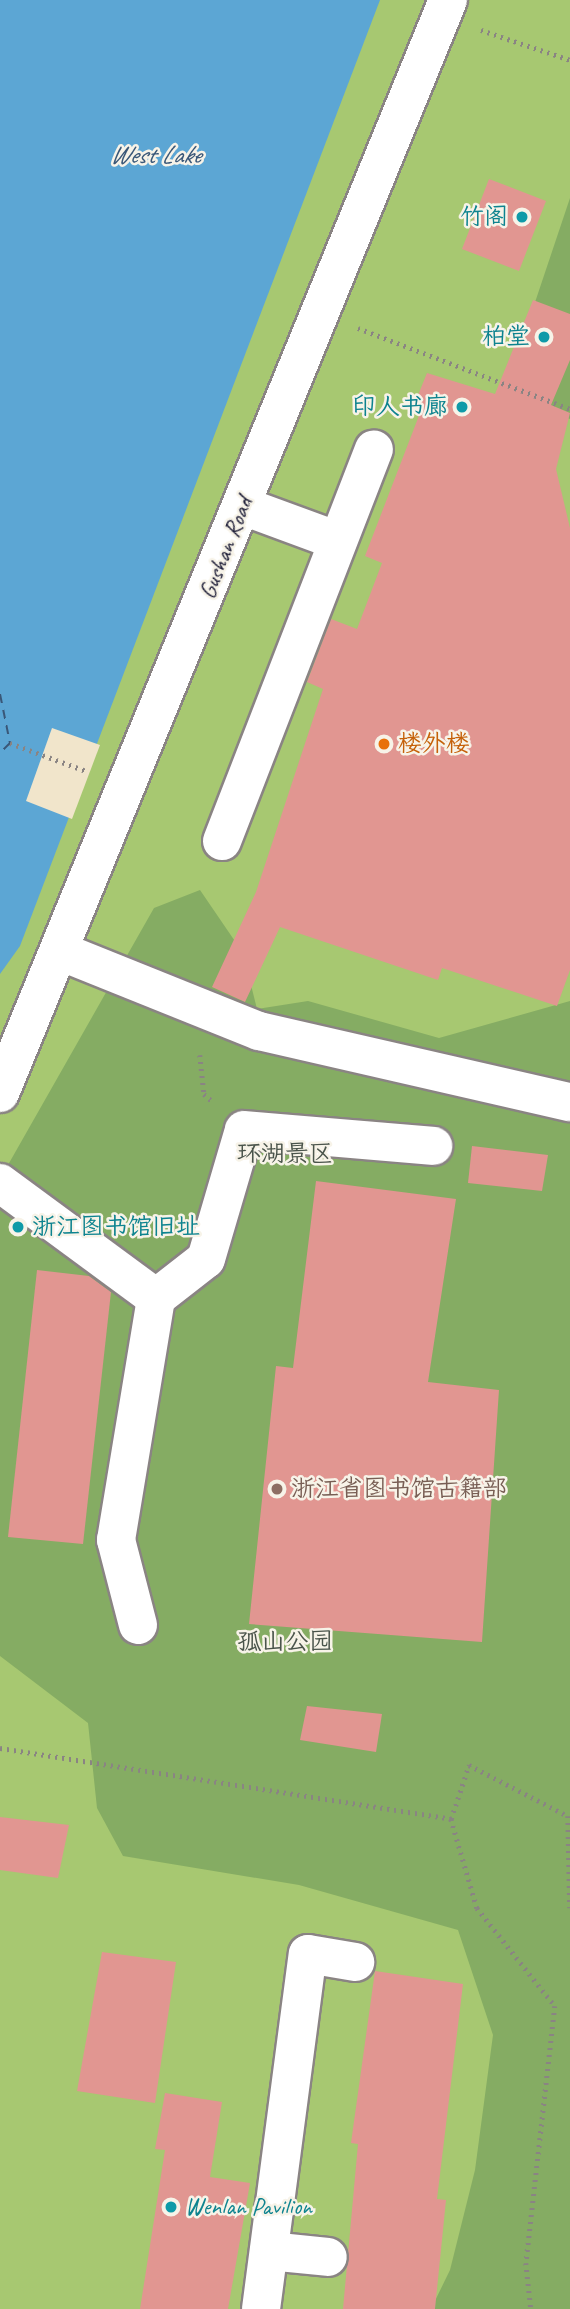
<!DOCTYPE html>
<html>
<head>
<meta charset="utf-8">
<style>
  body { margin:0 }
  #map { position:relative; width:570px; height:2309px; overflow:hidden; background:#f1e5cb; font-family:Caveat,"LXGW WenKai TC",sans-serif }
  div>[style] { position:absolute }
  [style*='--x'] { left:calc(var(--x)*1px); top:calc(var(--y)*1px); width:calc(var(--w)*1px); rotate:calc(var(--a)*1deg) }
  .green>* { inset:0; background:#a7c871 }
  .forest>* { inset:0; background:#85ac63 }
  .water>* { inset:0; background:#5ca6d4 }
  .pier>* { inset:0; background:#f1e5cb }
  .ferry>* { height:2px; margin-top:-1px; transform-origin:0; background:repeating-linear-gradient(90deg,#395778 0 9px,transparent 0 16px) }
  .building>* { inset:0; background:#e19691 }
  .path>* { height:4.5px; margin-top:-2.25px; transform-origin:0; background:repeating-linear-gradient(90deg,#8a8483 0 2px,transparent 0 7px) }
  .roads { filter:drop-shadow(2px 0 #8a8483) drop-shadow(-2px 0 #8a8483) drop-shadow(0 2px #8a8483) drop-shadow(0 -2px #8a8483) }
  .minor>* { height:38px; margin:-19px; padding:0 19px; transform-origin:19px; border-radius:19px; background:#fff }
  .dots>* { width:19px; height:19px; translate:-50% -50%; box-sizing:border-box; border:4px solid #f7f3e8; border-radius:50% }
  span { translate:-50% -50%; white-space:nowrap; text-align:center; line-height:1.15; -webkit-text-stroke:5px #f7f3e8; paint-order:stroke }
  .culture-label { font-size:24px; color:#0d838f }
  .right { translate:-100% -50%; text-align:right }
  .left { translate:0 -50%; text-align:left }
  .street-label { font-size:24px; color:#22223b }
  .food-label { font-size:24px; color:#c56008 }
  .park-label { font-size:24px; color:#4a544b }
  .education-label { font-size:24px; color:#785e54 }
  .water-label { font-size:26px; color:#395778; font-style:italic }
</style>
</head>
<body>
<div id="map">
  <div class="green">
    <i style="clip-path:polygon(0 0,570px 0,570px 2309px,0 2309px)"></i>
  </div>
  <div class="forest">
    <i style="clip-path:polygon(570px 198px,570px 419px,540px 407px,518px 353px)"></i>
    <i style="clip-path:polygon(200px 890px,243px 953px,257px 1009px,308px 1001px,439px 1038px,570px 1001px,570px 2309px,431px 2309px,450px 2270px,475px 2170px,493px 2035px,458px 1930px,299px 1885px,123px 1856px,97px 1808px,88px 1723px,0 1656px,0 1179px,154px 908px)"></i>
  </div>
  <div class="water">
    <i style="clip-path:polygon(0 0,380px 0,20px 946px,0 974px)"></i>
  </div>
  <div class="pier">
    <i style="clip-path:polygon(52px 728px,100px 745px,72px 819px,26px 801px)"></i>
  </div>
  <div class="ferry">
    <i style="--x:0;--y:694;--w:50;--a:78.5"></i>
    <i style="--x:10;--y:743;--w:14;--a:135"></i>
  </div>
  <div class="building">
    <i style="clip-path:polygon(489px 179px,546px 201px,519px 271px,462px 249px)"></i>
    <i style="clip-path:polygon(533px 300px,570px 314px,570px 360px,551px 405px,570px 413px,556px 469px,570px 528px,570px 970px,557px 1006px,442px 968px,438px 980px,280px 927px,245px 1002px,212px 987px,256px 892px,323px 689px,307px 682px,331px 619px,357px 629px,382px 563px,365px 556px,420px 413px,412px 410px,427px 373px,495px 394px)"></i>
    <i style="clip-path:polygon(472px 1146px,548px 1155px,542px 1191px,468px 1183px)"></i>
    <i style="clip-path:polygon(316px 1181px,456px 1199px,428px 1382px,499px 1390px,482px 1642px,249px 1624px,276px 1366px,293px 1368px)"></i>
    <i style="clip-path:polygon(37px 1270px,89px 1276px,111px 1292px,83px 1544px,8px 1537px)"></i>
    <i style="clip-path:polygon(307px 1706px,382px 1714px,376px 1752px,300px 1740px)"></i>
    <i style="clip-path:polygon(0 1817px,69px 1825px,58px 1878px,0 1870px)"></i>
    <i style="clip-path:polygon(102px 1952px,176px 1962px,155px 2103px,77px 2091px)"></i>
    <i style="clip-path:polygon(375px 1971px,463px 1984px,437px 2199px,446px 2200px,435px 2309px,343px 2309px,358px 2144px,351px 2143px)"></i>
    <i style="clip-path:polygon(165px 2093px,222px 2102px,210px 2177px,250px 2183px,228px 2309px,140px 2309px,165px 2150px,155px 2149px)"></i>
  </div>
  <div class="path">
    <i style="--x:481;--y:30;--w:94;--a:18.6"></i>
    <i style="--x:358;--y:328;--w:227;--a:20.9"></i>
    <i style="--x:10;--y:743;--w:81;--a:20.2"></i>
    <i style="--x:200;--y:1055;--w:39;--a:84"></i>
    <i style="--x:204;--y:1094;--w:12;--a:42"></i>
    <i style="--x:0;--y:1748;--w:457;--a:8.9"></i>
    <i style="--x:451;--y:1819;--w:57;--a:-71.6"></i>
    <i style="--x:469;--y:1765;--w:111;--a:27.3"></i>
    <i style="--x:568;--y:1816;--w:92;--a:88.8"></i>
    <i style="--x:451;--y:1819;--w:93;--a:73.7"></i>
    <i style="--x:477;--y:1908;--w:125;--a:51.5"></i>
    <i style="--x:555;--y:2006;--w:259;--a:96.4"></i>
    <i style="--x:526;--y:2263;--w:46;--a:83.8"></i>
  </div>
  <div class="roads">
    <div class="minor">
      <i style="--x:243;--y:506;--w:101;--a:20.2"></i>
      <i style="--x:222;--y:841;--w:420;--a:-68.8"></i>
      <i style="--x:62;--y:952;--w:212;--a:21.9"></i>
      <i style="--x:259;--y:1031;--w:319;--a:12.9"></i>
      <i style="--x:0;--y:1093;--w:1181;--a:-67.71"></i>
      <i style="--x:0;--y:1183;--w:194;--a:36.4"></i>
      <i style="--x:138;--y:1625;--w:88;--a:-104.5"></i>
      <i style="--x:116;--y:1540;--w:245;--a:-80.6"></i>
      <i style="--x:156;--y:1298;--w:63;--a:-38"></i>
      <i style="--x:206;--y:1259;--w:134;--a:-73.6"></i>
      <i style="--x:244;--y:1130;--w:190;--a:4.8"></i>
      <i style="--x:269;--y:2251;--w:59;--a:5.8"></i>
      <i style="--x:261;--y:2309;--w:358;--a:-82.5"></i>
      <i style="--x:308;--y:1954;--w:48;--a:9.7"></i>
    </div>
  </div>
  <div class="dots">
    <i style="left:522px;top:217px;background:#0f9aa8"></i>
    <i style="left:544px;top:337px;background:#0f9aa8"></i>
    <i style="left:462px;top:407px;background:#0f9aa8"></i>
    <i style="left:384px;top:744px;background:#e8710a"></i>
    <i style="left:18px;top:1227px;background:#0f9aa8"></i>
    <i style="left:277px;top:1489px;background:#8d6e63"></i>
    <i style="left:171px;top:2207px;background:#0f9aa8"></i>
  </div>
  <div class="culture-label">
    <span class="right" style="left:508px;top:217px">竹阁</span>
    <span class="right" style="left:530px;top:337px">柏堂</span>
    <span class="right" style="left:448px;top:407px">印人书廊</span>
    <span class="left" style="left:32px;top:1227px">浙江图书馆旧址</span>
    <span class="left" style="left:185px;top:2207px">Wenlan Pavilion</span>
  </div>
  <div class="street-label">
    <span style="left:226px;top:548px;rotate:-68deg">Gushan Road</span>
  </div>
  <div class="food-label">
    <span class="left" style="left:398px;top:744px">楼外楼</span>
  </div>
  <div class="park-label">
    <span style="left:285px;top:1154px">环湖景区</span>
    <span style="left:285px;top:1642px">孤山公园</span>
  </div>
  <div class="education-label">
    <span class="left" style="left:291px;top:1489px">浙江省图书馆古籍部</span>
  </div>
  <div class="water-label">
    <span style="left:155px;top:155px">West Lake</span>
  </div>
</div>
</body>
</html>
